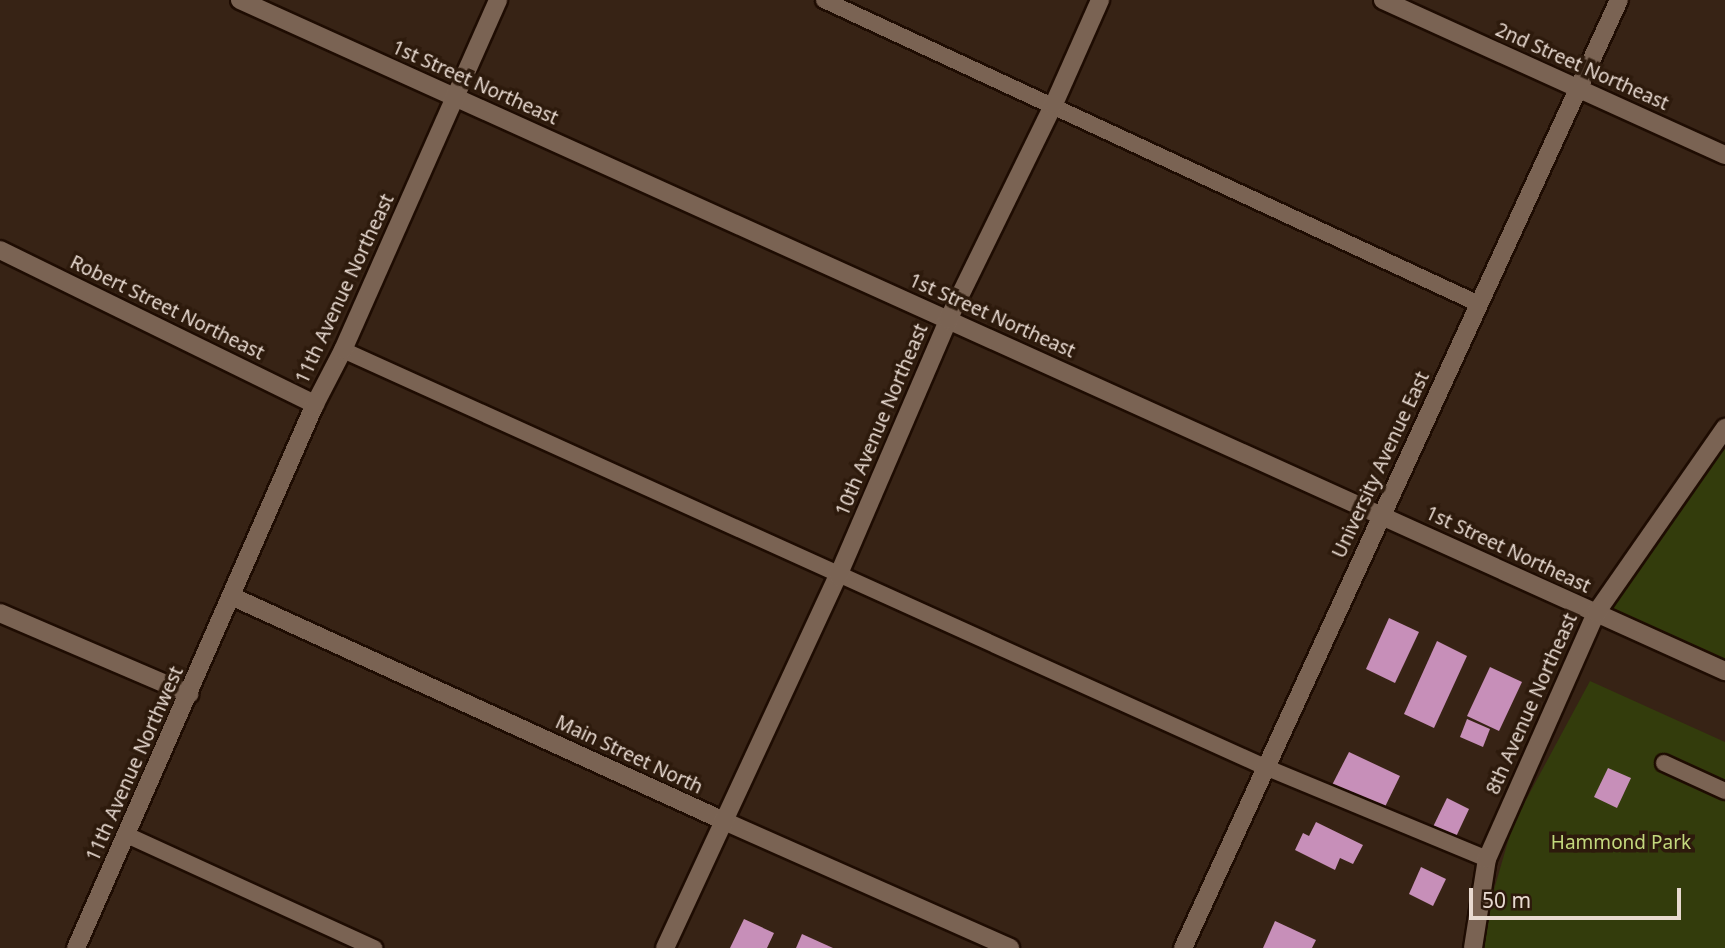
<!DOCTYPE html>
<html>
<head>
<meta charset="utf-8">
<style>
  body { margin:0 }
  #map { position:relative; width:1725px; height:948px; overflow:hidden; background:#372315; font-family:"Noto Sans",sans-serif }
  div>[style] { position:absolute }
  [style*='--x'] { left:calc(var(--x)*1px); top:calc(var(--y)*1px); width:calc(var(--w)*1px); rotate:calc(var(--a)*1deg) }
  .green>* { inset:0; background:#333c0c }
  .building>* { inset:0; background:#c78fb9 }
  .roads { filter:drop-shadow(2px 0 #1e0c02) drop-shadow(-2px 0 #1e0c02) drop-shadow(0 2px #1e0c02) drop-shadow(0 -2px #1e0c02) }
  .service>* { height:16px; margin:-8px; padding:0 8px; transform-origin:8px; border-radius:8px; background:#7a6353 }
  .minor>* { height:18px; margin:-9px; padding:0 9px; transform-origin:9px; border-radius:9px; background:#7a6353 }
  .tertiary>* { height:18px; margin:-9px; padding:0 9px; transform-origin:9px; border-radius:9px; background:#7a6353 }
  span { translate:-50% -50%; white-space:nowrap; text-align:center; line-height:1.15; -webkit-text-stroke:7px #2d1a0c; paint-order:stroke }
  .street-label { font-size:19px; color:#e8dad1 }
  .park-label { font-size:19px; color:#c3d87d }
  .scale { position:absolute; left:1469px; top:888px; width:212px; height:32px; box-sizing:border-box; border:4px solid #e8dad1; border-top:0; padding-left:9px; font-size:21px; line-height:24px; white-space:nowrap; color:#e8dad1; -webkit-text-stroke:5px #2d1a0c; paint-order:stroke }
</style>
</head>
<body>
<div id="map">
  <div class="green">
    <i style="clip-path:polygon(1725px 428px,1725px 671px,1596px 613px)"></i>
    <i style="clip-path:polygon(1590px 681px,1725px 742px,1725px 948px,1477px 948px,1513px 824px)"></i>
  </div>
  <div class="building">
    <i style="clip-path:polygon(1389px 618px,1419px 632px,1395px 683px,1366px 669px)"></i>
    <i style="clip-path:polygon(1437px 641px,1467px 656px,1434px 728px,1404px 714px)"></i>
    <i style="clip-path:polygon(1490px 667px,1522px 682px,1499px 731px,1467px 716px)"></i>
    <i style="clip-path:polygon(1467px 719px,1490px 729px,1483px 747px,1460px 737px)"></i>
    <i style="clip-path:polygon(1349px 752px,1400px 776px,1383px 811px,1331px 787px)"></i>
    <i style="clip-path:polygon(1608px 768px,1631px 778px,1617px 808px,1594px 797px)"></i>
    <i style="clip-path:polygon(1447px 798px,1469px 809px,1454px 841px,1431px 831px)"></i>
    <i style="clip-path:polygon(1316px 822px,1363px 845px,1353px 864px,1340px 858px,1335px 870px,1295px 850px,1303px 833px,1309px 836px)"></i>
    <i style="clip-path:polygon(1421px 867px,1446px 879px,1433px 906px,1409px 894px)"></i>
    <i style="clip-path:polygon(744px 919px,774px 933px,767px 948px,730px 948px)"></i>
    <i style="clip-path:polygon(1275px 921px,1316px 940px,1312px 948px,1263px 948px)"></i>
    <i style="clip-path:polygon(802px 934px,833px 948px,796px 948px)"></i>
  </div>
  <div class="roads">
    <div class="service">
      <i style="--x:824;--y:0;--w:722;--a:24.9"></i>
      <i style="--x:343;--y:350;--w:1012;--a:24.34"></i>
      <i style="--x:1265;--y:767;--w:240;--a:22.5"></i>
      <i style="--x:1664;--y:763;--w:67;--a:24.7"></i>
      <i style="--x:127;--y:835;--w:272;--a:24.6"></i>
    </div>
    <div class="minor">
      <i style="--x:240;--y:0;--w:1630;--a:24.32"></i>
      <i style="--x:1383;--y:0;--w:375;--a:24.4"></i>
      <i style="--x:0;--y:250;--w:351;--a:26.1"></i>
      <i style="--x:231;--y:596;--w:542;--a:24.53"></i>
      <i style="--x:724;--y:821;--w:313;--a:23.9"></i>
      <i style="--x:0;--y:613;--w:206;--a:23.2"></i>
      <i style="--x:665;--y:948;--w:410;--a:-65.1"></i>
      <i style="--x:838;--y:576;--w:279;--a:-66.7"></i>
      <i style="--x:948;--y:320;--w:241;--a:-63.9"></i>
      <i style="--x:1054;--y:104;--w:114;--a:-66.1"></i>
      <i style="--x:1473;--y:948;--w:90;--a:-81.1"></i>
      <i style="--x:1487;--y:859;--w:269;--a:-66.1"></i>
      <i style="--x:1596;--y:613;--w:226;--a:-55.1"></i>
    </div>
    <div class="tertiary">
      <i style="--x:76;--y:948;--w:594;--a:-66.28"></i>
      <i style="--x:315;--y:404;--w:61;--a:-62.6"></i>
      <i style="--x:343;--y:350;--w:383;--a:-66.1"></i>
      <i style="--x:1183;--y:948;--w:1043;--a:-65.3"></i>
    </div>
  </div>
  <div class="street-label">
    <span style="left:1582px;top:67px;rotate:24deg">2nd Street Northeast</span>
    <span style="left:475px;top:83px;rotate:24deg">1st Street Northeast</span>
    <span style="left:345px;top:289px;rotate:-65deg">11th Avenue Northeast</span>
    <span style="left:167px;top:308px;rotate:26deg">Robert Street Northeast</span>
    <span style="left:992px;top:316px;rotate:24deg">1st Street Northeast</span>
    <span style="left:882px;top:420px;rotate:-67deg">10th Avenue Northeast</span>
    <span style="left:1381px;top:465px;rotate:-65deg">University Avenue East</span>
    <span style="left:1508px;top:550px;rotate:25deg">1st Street Northeast</span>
    <span style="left:1532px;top:704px;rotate:-66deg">8th Avenue Northeast</span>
    <span style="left:629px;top:755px;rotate:25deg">Main Street North</span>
    <span style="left:135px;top:764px;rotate:-66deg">11th Avenue Northwest</span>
  </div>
  <div class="park-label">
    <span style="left:1621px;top:843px">Hammond Park</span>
  </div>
  <div class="scale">50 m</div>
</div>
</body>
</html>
